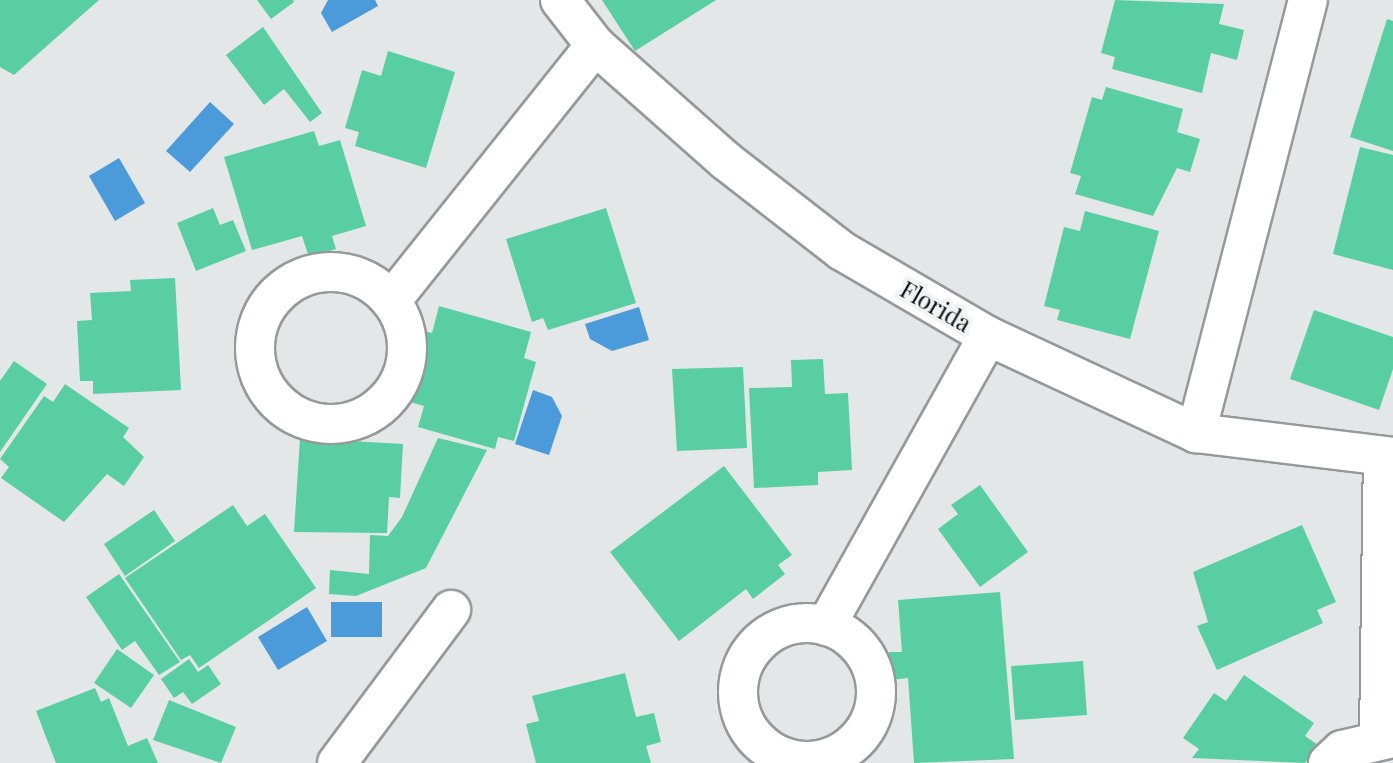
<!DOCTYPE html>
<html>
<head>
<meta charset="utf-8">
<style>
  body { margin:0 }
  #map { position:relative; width:1393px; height:763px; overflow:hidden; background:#e3e7e7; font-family:"Playfair Display",serif }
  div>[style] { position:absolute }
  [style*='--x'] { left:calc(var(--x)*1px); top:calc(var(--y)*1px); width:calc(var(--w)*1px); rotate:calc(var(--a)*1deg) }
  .water>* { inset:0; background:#4b9ada }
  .building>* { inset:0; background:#59cea3 }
  .roads { filter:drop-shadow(2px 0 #959999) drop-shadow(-2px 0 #959999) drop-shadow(0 2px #959999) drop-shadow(0 -2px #959999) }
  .minor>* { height:38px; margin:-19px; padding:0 19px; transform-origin:19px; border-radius:19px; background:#fff }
  .minor>.ring { margin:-19px; padding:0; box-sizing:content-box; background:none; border:38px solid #fff; border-radius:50% }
  span { translate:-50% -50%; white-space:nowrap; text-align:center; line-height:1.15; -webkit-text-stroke:8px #f0f4f4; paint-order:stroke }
  .street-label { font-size:24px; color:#0e0f0f }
</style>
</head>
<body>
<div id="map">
  <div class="water">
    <i style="clip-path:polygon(328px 0,375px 0,378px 6px,332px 32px,321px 13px)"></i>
    <i style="clip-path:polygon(210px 102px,234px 124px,190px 172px,166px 151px)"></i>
    <i style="clip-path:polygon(119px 158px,145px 203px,115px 221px,89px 176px)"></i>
    <i style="clip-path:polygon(639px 307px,649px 340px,612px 351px,590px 339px,585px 324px)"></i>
    <i style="clip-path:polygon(533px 390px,552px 397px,562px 416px,549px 455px,515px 444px)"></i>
    <i style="clip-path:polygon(382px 602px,382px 637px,331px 637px,331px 602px)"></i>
    <i style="clip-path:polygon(307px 607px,327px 641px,278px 670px,258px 637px)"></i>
  </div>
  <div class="building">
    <i style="clip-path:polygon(0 0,99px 0,14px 75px,0 67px)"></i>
    <i style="clip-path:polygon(257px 0,293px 0,294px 2px,271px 19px)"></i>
    <i style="clip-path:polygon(602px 0,716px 0,635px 51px)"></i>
    <i style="clip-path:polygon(1115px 0,1224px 4px,1219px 24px,1244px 30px,1237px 60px,1211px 53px,1202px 93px,1112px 69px,1115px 57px,1101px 53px)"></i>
    <i style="clip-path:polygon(1387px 19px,1393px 21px,1393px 151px,1350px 137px)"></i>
    <i style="clip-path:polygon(263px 27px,322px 113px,310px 122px,284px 89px,264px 105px,226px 55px)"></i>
    <i style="clip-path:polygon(388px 51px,455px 72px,426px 168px,355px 146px,359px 132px,345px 128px,362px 70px,381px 76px)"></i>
    <i style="clip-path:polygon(1106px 87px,1183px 109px,1177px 132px,1200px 139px,1190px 172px,1177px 168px,1153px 216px,1075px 194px,1081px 176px,1070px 173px,1092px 97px,1102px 100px)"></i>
    <i style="clip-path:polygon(314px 131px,319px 146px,340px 140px,366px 226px,332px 236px,336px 249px,309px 257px,302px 236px,252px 250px,224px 157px)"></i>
    <i style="clip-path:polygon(1360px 147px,1393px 155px,1393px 270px,1333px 254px)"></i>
    <i style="clip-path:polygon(213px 208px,220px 225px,233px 220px,246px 251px,196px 271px,177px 223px)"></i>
    <i style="clip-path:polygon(606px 208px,636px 303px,548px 330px,543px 318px,532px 322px,506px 239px)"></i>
    <i style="clip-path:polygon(1085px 211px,1159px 231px,1130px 339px,1057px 320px,1060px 310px,1044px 306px,1064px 227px,1080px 231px)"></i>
    <i style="clip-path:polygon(175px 278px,181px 390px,93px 394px,93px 381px,80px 381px,77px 321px,92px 320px,90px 293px,131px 291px,130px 280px)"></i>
    <i style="clip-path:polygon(439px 306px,531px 332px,524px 358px,536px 362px,514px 441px,498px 437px,495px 449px,418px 427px,424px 406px,410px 402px,422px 360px,412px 357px,419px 330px,432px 333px)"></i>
    <i style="clip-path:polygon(1314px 310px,1393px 337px,1393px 369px,1379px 410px,1290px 379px)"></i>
    <i style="clip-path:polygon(823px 359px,825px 394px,848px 393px,852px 470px,818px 472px,818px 485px,754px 488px,749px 388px,792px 387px,791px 360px)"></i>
    <i style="clip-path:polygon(14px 361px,47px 384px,0 452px,0 381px)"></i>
    <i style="clip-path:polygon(743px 367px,747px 448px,677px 451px,672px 369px)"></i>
    <i style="clip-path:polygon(65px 384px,129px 428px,123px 437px,144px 457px,124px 486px,107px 474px,64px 522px,1px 478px,9px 467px,0 459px,44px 396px,53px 402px)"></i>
    <i style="clip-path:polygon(300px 438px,403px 444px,400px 498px,389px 497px,387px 533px,294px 532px)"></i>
    <i style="clip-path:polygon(438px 438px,487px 450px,426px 568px,356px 596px,329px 594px,330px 570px,369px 574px,370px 535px,388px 536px,402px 517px)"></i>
    <i style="clip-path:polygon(724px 466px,792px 555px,778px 565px,785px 574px,753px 599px,746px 589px,679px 641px,610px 552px)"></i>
    <i style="clip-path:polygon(980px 485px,1028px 552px,980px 587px,938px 529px,958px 514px,951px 505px)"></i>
    <i style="clip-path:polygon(233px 505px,247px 526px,265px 514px,316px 588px,199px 668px,190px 655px,181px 660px,125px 578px)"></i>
    <i style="clip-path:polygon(154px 510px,175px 541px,125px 576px,104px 544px)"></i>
    <i style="clip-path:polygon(1302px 525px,1336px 602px,1317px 610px,1323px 623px,1217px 670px,1197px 626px,1208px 622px,1193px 572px)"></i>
    <i style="clip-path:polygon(119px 574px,180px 662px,159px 675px,135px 641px,122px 650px,86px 597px)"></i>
    <i style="clip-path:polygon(1000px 592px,1014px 759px,914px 763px,908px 678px,890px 680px,889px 652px,902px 652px,898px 600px)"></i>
    <i style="clip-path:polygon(117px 649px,154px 675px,131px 708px,94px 683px)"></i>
    <i style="clip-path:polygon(189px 659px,198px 672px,208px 665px,221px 684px,192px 704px,183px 692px,174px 698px,161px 679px)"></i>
    <i style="clip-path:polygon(1083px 661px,1087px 715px,1015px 720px,1011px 666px)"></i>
    <i style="clip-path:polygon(625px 673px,636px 717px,654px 713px,661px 742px,646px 746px,651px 763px,536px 763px,526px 724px,539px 721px,532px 696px)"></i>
    <i style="clip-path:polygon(1244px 675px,1314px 723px,1305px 736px,1318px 745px,1305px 763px,1192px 758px,1199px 749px,1183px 738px,1214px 693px,1226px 701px)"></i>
    <i style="clip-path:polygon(95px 688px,101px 702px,109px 698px,128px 746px,147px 738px,158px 763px,56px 763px,36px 711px)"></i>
    <i style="clip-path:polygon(169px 700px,236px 727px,221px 763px,153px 740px)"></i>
  </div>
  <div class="roads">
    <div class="minor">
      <i style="--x:560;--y:0;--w:57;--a:52.1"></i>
      <i style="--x:595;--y:45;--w:175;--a:41.5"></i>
      <i style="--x:726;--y:161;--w:147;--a:37.8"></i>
      <i style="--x:842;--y:251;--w:169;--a:30.2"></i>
      <i style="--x:988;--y:336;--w:230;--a:25"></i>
      <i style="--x:1196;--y:433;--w:198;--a:6.9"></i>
      <i class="ring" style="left:255px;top:272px;width:114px;height:114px"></i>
      <i style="--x:391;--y:301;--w:327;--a:-51.4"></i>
      <i style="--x:1196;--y:433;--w:447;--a:-75.5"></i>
      <i class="ring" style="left:738px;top:623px;width:100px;height:100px"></i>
      <i style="--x:826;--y:626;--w:332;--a:-60.8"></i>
      <i style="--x:1379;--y:736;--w:279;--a:-89.2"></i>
      <i style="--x:337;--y:763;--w:191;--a:-53.3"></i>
      <i style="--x:1328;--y:763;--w:19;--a:-43"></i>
      <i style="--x:1342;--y:750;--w:52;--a:-13.2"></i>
    </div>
  </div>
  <div class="street-label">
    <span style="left:936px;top:306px;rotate:30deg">Florida</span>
  </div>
</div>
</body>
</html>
